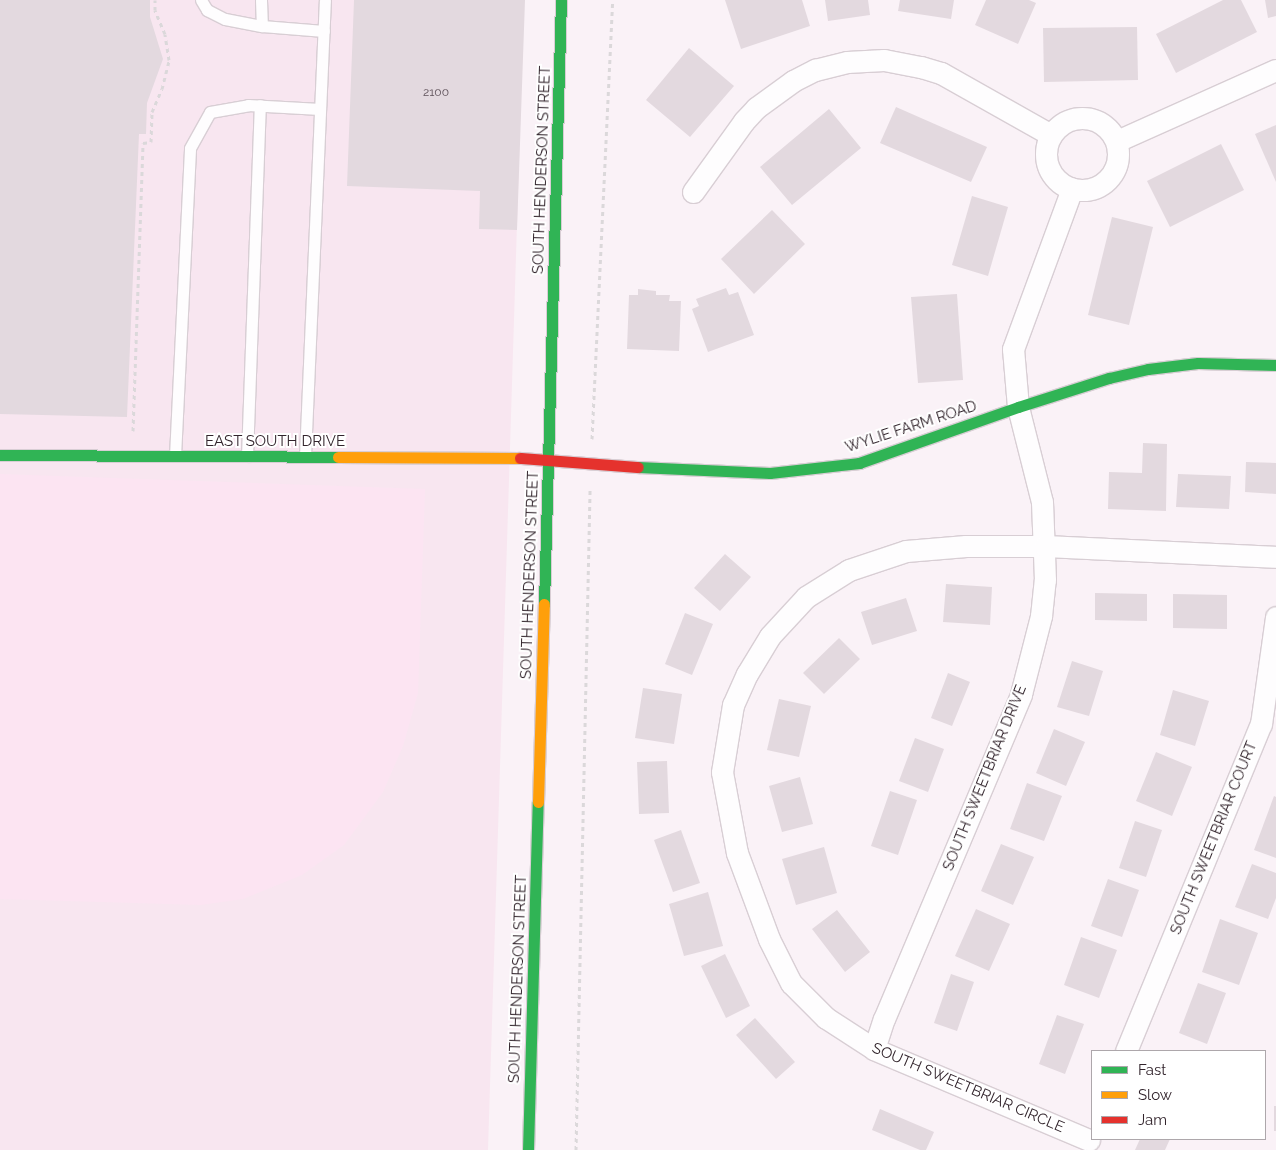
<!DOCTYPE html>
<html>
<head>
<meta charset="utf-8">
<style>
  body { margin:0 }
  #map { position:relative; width:1276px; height:1150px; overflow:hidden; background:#faf2f7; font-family:Raleway,sans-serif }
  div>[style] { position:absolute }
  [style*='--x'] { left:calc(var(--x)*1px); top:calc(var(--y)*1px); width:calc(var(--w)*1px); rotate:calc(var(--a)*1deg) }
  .built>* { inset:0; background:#f8e6f0 }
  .green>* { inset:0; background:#fce4f2 }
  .building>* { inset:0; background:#e3d9df }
  .path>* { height:3px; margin-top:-1.5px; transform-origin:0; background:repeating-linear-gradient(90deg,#dbd8da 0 4px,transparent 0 8px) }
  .roads { filter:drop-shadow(1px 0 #d8ced4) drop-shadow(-1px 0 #d8ced4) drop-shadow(0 1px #d8ced4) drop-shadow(0 -1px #d8ced4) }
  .lane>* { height:11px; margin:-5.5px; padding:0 5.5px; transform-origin:5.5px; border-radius:5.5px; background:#fefdfe }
  .street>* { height:21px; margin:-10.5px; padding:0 10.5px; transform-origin:10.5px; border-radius:10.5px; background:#fefdfe }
  .street>.ring { margin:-10.5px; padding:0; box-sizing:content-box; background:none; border:21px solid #fefdfe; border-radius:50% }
  .fast>* { height:11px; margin:-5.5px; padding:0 5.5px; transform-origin:5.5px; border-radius:5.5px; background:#30b455 }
  .slow>* { height:11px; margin:-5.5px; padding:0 5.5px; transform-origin:5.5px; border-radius:5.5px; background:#ff9f0a }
  .jam>* { height:11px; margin:-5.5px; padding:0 5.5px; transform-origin:5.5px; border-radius:5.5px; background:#e5322d }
  span { translate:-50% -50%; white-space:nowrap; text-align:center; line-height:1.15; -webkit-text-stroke:4px #fff; paint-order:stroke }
  .number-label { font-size:12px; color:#5f525a }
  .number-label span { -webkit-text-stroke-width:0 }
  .street-label { font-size:15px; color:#32242c }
  .legend { position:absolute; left:1091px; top:1050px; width:175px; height:90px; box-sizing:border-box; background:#fff; border:1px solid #ada7ab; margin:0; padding:6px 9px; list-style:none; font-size:15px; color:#32242c }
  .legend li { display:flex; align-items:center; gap:10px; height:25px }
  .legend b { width:25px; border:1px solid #ada7ab }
</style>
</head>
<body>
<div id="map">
  <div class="built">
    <i style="clip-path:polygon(0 0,524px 0,488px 1150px,0 1150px)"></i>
  </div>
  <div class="green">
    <i style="clip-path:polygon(0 474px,425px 489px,418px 693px,403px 746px,383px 792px,344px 845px,302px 875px,243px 899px,201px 905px,0 899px)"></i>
  </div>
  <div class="building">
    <i style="clip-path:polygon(0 0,150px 0,150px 17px,163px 59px,147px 103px,146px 134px,139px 134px,127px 417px,0 414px)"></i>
    <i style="clip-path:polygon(354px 0,525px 0,517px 230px,479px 229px,480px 191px,347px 186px)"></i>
    <i style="clip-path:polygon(725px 0,802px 0,810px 26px,741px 49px)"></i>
    <i style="clip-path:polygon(825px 0,868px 0,870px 15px,828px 21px)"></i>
    <i style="clip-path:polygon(900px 0,954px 0,951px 19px,898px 11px)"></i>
    <i style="clip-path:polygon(986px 0,1029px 0,1036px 3px,1018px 44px,975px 25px)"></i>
    <i style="clip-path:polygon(1223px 0,1241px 0,1257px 32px,1176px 73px,1156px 34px)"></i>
    <i style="clip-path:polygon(1265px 0,1276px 0,1276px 16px,1268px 18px)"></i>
    <i style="clip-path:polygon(1137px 27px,1138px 80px,1044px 82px,1043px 28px)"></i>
    <i style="clip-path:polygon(689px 48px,734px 86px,690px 137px,646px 100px)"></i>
    <i style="clip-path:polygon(896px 107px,987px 147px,971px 182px,880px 143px)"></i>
    <i style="clip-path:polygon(829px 109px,861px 148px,792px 205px,760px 167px)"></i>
    <i style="clip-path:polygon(1276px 125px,1276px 182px,1255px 134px)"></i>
    <i style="clip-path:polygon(1221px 144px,1244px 190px,1170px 227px,1147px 181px)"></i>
    <i style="clip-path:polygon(972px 196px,1008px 207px,988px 276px,952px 265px)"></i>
    <i style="clip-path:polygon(772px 210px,805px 244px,754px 294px,721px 259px)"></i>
    <i style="clip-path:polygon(1112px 217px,1153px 227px,1129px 325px,1088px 315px)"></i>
    <i style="clip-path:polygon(726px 288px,729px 295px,738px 292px,754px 335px,708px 352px,692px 309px,699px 306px,696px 299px)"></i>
    <i style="clip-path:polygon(638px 289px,656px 291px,656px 295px,670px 295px,669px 301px,681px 301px,679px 351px,627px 349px,629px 295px,638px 295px)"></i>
    <i style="clip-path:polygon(957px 294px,963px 380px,918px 383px,911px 297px)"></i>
    <i style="clip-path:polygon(1143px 443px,1167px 444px,1166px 511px,1108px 509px,1109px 472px,1142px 473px)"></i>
    <i style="clip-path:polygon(1246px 462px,1276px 463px,1276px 494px,1245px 492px)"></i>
    <i style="clip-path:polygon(1178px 474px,1231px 476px,1229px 509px,1176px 507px)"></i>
    <i style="clip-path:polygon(725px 554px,751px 577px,720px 611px,694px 588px)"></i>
    <i style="clip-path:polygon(946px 584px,992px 587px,990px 625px,943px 622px)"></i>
    <i style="clip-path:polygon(1095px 593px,1147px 594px,1147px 621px,1095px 620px)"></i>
    <i style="clip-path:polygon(1173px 594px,1227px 595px,1227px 629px,1173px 628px)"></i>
    <i style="clip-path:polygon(906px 598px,917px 631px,872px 645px,861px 612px)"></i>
    <i style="clip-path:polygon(685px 613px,713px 624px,692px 675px,665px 664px)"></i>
    <i style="clip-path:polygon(839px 638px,860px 659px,824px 694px,803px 673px)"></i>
    <i style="clip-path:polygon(1072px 661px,1103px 671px,1089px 716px,1057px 707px)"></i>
    <i style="clip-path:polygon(948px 673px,970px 682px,952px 726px,931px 718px)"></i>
    <i style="clip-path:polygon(643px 688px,682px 694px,674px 744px,635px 738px)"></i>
    <i style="clip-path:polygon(1173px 690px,1209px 701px,1195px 746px,1160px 735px)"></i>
    <i style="clip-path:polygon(779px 699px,811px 706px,799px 757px,767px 750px)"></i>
    <i style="clip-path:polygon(1054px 729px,1085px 742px,1066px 786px,1036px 773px)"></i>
    <i style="clip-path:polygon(915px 738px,944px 749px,928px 792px,899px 781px)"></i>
    <i style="clip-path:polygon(1156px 752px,1192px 767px,1172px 816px,1136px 801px)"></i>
    <i style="clip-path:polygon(667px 761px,669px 813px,639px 814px,637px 762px)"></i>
    <i style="clip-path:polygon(800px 777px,813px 824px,782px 832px,769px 786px)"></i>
    <i style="clip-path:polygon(1027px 783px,1062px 796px,1044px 841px,1010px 829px)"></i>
    <i style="clip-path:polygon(890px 791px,917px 800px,898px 855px,871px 846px)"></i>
    <i style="clip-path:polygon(1274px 796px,1276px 797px,1276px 858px,1254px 850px)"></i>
    <i style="clip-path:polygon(1135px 821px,1162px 830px,1146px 877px,1119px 868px)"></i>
    <i style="clip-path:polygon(681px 830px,700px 883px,673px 892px,654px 840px)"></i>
    <i style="clip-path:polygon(1001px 844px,1034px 857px,1013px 905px,981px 891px)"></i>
    <i style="clip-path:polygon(824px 847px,837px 893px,796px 905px,782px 859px)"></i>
    <i style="clip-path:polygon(1252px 864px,1276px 873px,1276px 898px,1268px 919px,1235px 907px)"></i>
    <i style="clip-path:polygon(1108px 879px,1139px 890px,1122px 937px,1091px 926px)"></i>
    <i style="clip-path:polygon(708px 892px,723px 946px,684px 956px,669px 904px)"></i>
    <i style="clip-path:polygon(976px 909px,1010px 924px,989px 971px,955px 956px)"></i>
    <i style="clip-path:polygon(837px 910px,870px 952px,845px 972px,812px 929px)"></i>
    <i style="clip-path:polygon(1220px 919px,1258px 933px,1239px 985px,1202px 972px)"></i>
    <i style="clip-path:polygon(1081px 937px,1117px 950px,1099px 998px,1064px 985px)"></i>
    <i style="clip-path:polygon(725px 954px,750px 1006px,726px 1018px,701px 966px)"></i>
    <i style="clip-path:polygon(951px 974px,974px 982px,957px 1031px,934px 1023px)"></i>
    <i style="clip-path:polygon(1198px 983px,1226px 993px,1207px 1044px,1179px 1033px)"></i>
    <i style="clip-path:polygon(1057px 1015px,1084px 1024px,1065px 1074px,1039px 1064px)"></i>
    <i style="clip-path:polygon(755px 1018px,795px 1062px,776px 1079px,736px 1035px)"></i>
    <i style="clip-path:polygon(1274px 1106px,1276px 1106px,1276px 1131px,1274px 1131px)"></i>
    <i style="clip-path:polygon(880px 1109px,934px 1132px,926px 1150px,920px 1150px,872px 1130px)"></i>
    <i style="clip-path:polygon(1140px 1139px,1170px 1139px,1165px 1150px,1135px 1150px)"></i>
  </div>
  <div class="path">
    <i style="--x:133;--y:431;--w:288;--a:-88"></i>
    <i style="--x:143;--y:143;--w:8;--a:-7"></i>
    <i style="--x:151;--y:142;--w:30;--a:-88"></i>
    <i style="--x:152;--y:112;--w:25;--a:-67"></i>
    <i style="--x:162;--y:89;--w:30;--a:-76"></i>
    <i style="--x:169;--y:60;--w:26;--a:-99"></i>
    <i style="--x:165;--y:34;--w:26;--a:-113"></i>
    <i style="--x:155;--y:10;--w:10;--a:-90"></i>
    <i style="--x:592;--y:439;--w:440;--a:-87.3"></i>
    <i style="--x:576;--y:1150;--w:660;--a:-88.78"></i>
  </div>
  <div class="roads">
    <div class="lane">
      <i style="--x:201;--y:0;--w:12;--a:59"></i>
      <i style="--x:207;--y:10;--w:20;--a:27"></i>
      <i style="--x:225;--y:19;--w:38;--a:11"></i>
      <i style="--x:261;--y:0;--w:26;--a:88"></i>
      <i style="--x:262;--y:26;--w:62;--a:4.6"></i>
      <i style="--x:175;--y:456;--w:308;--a:-87.2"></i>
      <i style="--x:190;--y:148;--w:41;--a:-60.9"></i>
      <i style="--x:210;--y:112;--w:39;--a:-10"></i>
      <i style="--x:248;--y:105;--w:72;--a:3.2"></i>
      <i style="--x:247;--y:456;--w:351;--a:-87.9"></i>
      <i style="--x:305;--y:456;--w:456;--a:-87.5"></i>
    </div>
    <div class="street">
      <i class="ring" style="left:1046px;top:118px;width:51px;height:51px"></i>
      <i style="--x:1117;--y:141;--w:174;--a:-24.1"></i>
      <i style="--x:693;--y:192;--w:87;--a:-54.3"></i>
      <i style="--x:744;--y:121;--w:18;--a:-47"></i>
      <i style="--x:756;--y:108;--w:46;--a:-36.1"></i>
      <i style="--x:793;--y:81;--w:25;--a:-27"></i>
      <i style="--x:815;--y:70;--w:33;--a:-14"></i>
      <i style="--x:847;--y:62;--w:37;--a:-3"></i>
      <i style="--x:884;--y:60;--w:38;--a:11"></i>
      <i style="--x:921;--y:67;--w:21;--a:17"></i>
      <i style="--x:941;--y:73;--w:126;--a:29.4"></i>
      <i style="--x:874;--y:1049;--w:32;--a:-72"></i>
      <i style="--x:884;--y:1019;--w:353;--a:-67.1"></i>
      <i style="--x:1021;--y:694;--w:81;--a:-75.6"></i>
      <i style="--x:1041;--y:616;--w:36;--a:-84"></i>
      <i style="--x:1045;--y:580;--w:78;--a:-92.2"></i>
      <i style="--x:1042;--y:502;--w:98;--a:-104.2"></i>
      <i style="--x:1018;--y:407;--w:58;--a:-94.9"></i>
      <i style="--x:1013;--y:349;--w:171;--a:-69.8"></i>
      <i style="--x:1126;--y:1051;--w:354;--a:-67.6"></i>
      <i style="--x:1261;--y:724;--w:108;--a:-82"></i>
      <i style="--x:1089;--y:1140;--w:233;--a:-157.1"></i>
      <i style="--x:874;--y:1049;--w:57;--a:-147.1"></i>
      <i style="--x:826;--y:1018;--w:49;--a:-135"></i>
      <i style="--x:791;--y:983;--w:49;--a:-116.6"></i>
      <i style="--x:769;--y:939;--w:92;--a:-110.4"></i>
      <i style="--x:737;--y:853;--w:82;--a:-100.5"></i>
      <i style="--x:722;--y:772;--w:68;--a:-80.7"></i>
      <i style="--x:733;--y:705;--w:34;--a:-66"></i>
      <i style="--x:747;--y:674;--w:44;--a:-58.8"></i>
      <i style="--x:770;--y:636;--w:53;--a:-47.3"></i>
      <i style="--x:806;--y:597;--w:51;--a:-32.1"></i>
      <i style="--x:849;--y:570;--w:60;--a:-18.4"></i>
      <i style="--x:906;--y:551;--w:60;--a:-4.8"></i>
      <i style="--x:966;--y:546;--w:79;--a:0"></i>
      <i style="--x:1045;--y:546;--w:231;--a:2.7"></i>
    </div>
    <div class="fast">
      <i style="--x:0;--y:455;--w:338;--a:0.3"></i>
      <i style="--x:638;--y:467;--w:132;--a:2.6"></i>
      <i style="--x:770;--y:473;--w:90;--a:-6.4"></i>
      <i style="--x:859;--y:463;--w:169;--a:-19.4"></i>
      <i style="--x:1018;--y:407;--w:96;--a:-17.7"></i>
      <i style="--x:1109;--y:378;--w:40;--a:-13"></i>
      <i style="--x:1148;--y:369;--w:50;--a:-6.8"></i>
      <i style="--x:1198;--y:363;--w:78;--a:1.5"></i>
      <i style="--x:544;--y:604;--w:604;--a:-88.39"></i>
      <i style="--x:528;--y:1150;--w:348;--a:-88.4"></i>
    </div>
    <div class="slow">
      <i style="--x:338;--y:457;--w:182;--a:0.3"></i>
      <i style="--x:538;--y:802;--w:198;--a:-88.3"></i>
    </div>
    <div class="jam">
      <i style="--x:520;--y:458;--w:118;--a:4.4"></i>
    </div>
  </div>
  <div class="number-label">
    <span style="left:436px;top:93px">2100</span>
  </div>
  <div class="street-label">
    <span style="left:542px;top:170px;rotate:-88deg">SOUTH HENDERSON STREET</span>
    <span style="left:911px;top:427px;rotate:-18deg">WYLIE FARM ROAD</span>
    <span style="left:275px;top:442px">EAST SOUTH DRIVE</span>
    <span style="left:530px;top:575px;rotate:-88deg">SOUTH HENDERSON STREET</span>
    <span style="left:985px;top:778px;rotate:-68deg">SOUTH SWEETBRIAR DRIVE</span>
    <span style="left:1214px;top:838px;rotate:-68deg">SOUTH SWEETBRIAR COURT</span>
    <span style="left:518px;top:979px;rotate:-88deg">SOUTH HENDERSON STREET</span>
    <span style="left:968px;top:1088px;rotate:23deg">SOUTH SWEETBRIAR CIRCLE</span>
  </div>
  <ul class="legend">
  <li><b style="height:6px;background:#30b455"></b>Fast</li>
  <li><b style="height:6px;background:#ff9f0a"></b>Slow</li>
  <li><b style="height:6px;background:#e5322d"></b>Jam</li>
  </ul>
</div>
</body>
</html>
